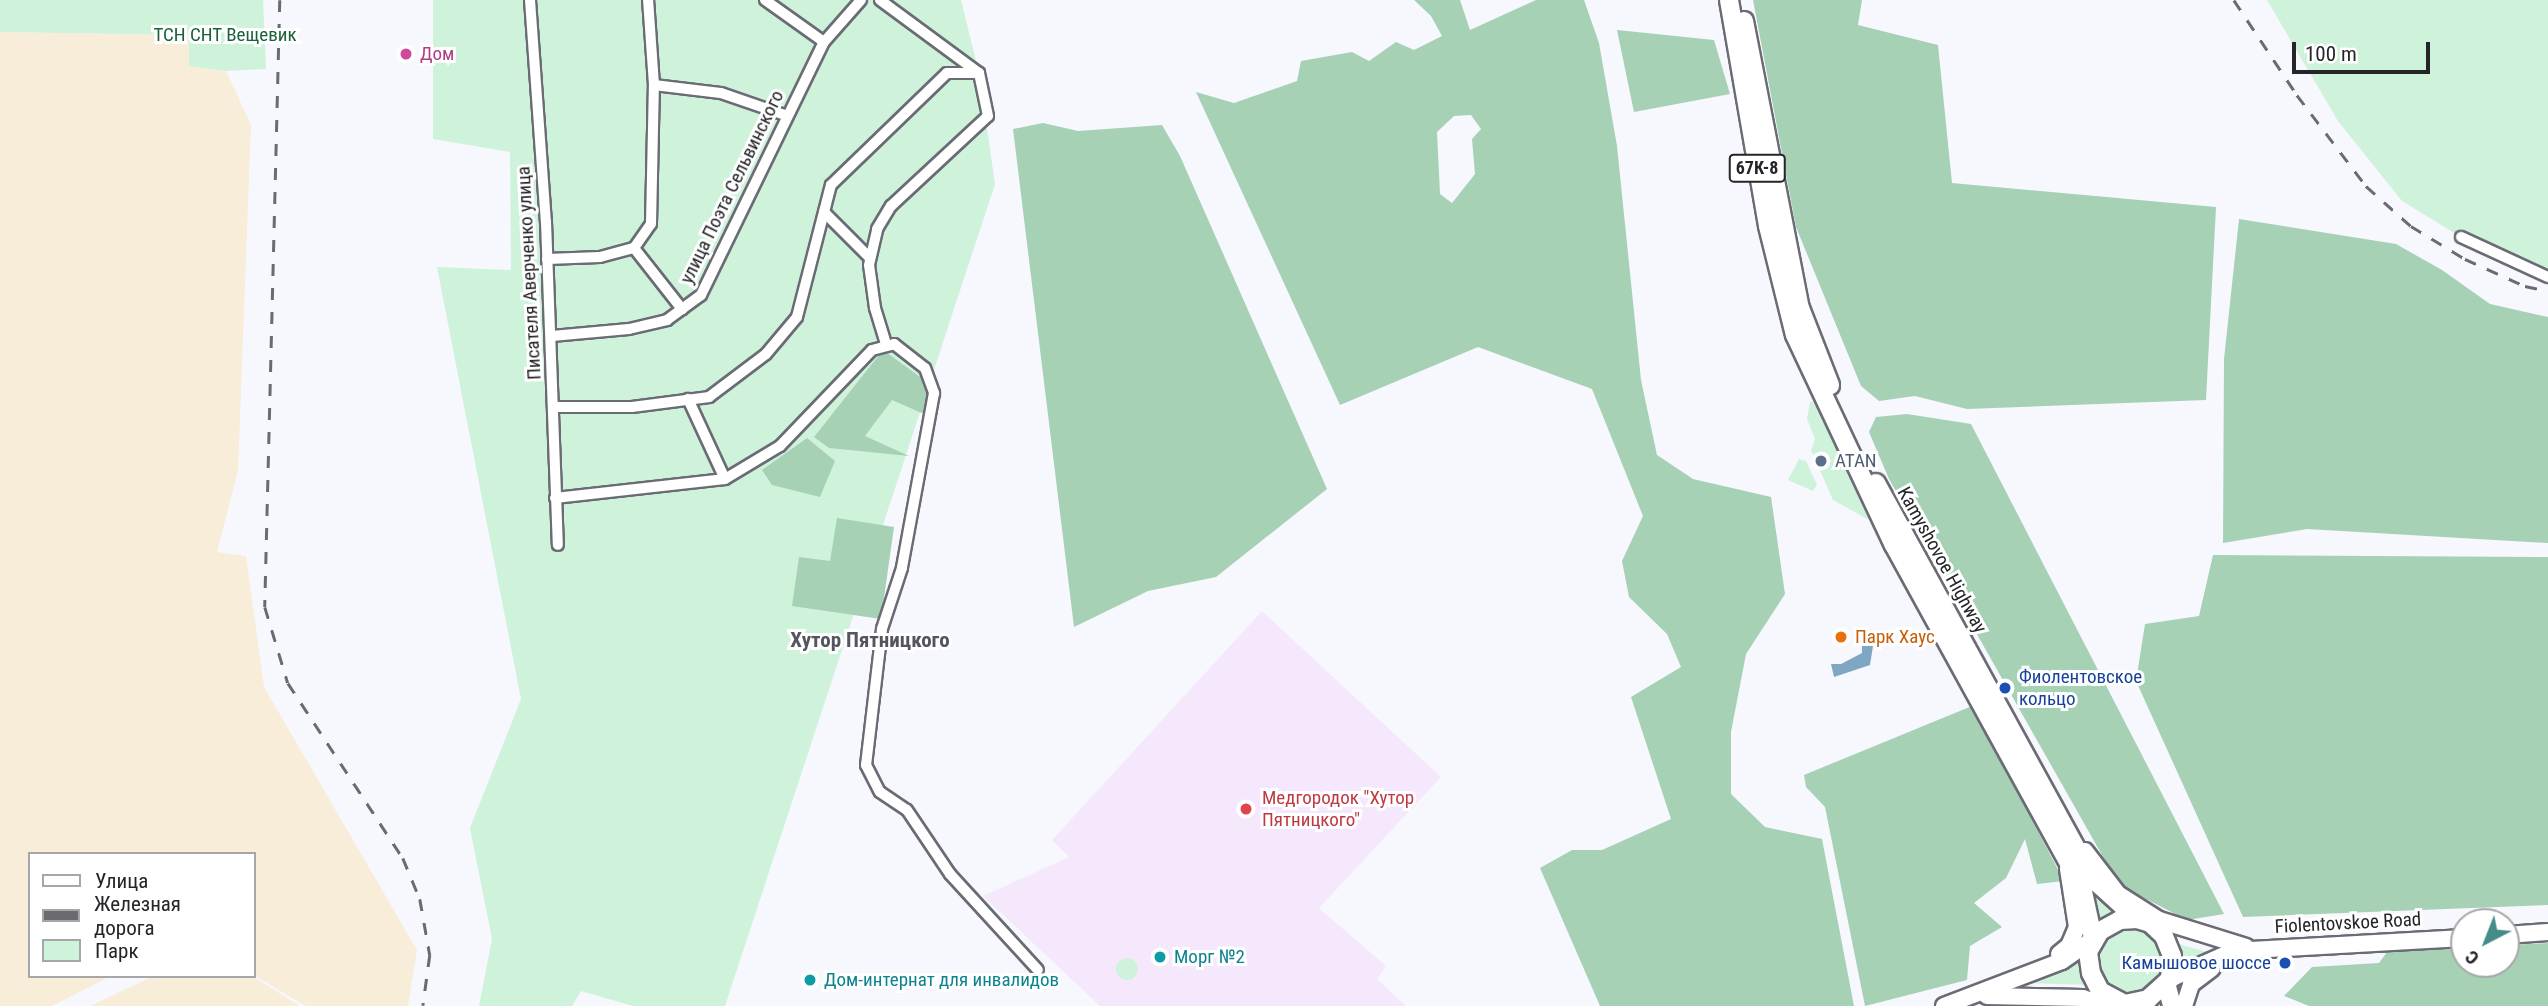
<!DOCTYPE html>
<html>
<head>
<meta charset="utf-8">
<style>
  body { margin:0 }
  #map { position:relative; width:2548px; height:1006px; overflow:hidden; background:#f7f7fe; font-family:"Roboto Condensed",sans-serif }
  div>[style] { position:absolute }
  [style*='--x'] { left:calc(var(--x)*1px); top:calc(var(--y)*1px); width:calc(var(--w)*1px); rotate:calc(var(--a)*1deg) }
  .industrial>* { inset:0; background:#f7edd8 }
  .medical>* { inset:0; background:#f6e8fc }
  .green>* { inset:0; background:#cff2db }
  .round { border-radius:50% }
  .forest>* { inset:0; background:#a6d1b5 }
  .water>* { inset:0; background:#7fa6c3 }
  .roads { filter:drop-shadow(2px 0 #6b6b75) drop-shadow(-2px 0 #6b6b75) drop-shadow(0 2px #6b6b75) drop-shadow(0 -2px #6b6b75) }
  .minor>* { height:10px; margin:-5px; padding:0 5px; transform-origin:5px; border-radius:5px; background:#fff }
  .secondary>* { height:16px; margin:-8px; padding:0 8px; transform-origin:8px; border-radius:8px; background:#fff }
  .primary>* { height:18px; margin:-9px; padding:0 9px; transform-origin:9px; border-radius:9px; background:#fff }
  .rail>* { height:2.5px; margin-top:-1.25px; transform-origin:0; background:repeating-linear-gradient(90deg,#6a6a70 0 12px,transparent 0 24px) }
  .dots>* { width:19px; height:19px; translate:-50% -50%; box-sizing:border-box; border:4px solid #fff; border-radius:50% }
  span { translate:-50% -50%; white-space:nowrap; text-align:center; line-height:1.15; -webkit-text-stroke:6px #fff; paint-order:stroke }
  .shield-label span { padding:2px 5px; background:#fff; border:2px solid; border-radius:5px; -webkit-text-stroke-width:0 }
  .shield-label { font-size:18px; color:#242429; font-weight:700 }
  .park-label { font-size:19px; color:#1b603c }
  .hotel-label { font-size:19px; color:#b23c85 }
  .left { translate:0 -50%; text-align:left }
  .street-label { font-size:19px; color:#242429 }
  .service-label { font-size:19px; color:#4e5e75 }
  .food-label { font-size:19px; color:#c56008 }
  .transit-label { font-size:19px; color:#164399 }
  .right { translate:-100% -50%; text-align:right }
  .health-label { font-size:19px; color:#be3a42 }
  .culture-label { font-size:19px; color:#0d838f }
  .neighbourhood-label { font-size:21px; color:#55555f; font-weight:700 }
  .legend { position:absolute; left:28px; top:852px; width:228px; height:126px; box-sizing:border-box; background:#fff; border:2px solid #a7a7a9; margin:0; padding:9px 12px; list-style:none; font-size:21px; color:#242429 }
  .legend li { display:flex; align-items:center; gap:14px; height:35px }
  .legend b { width:35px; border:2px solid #a7a7a9 }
  .north { position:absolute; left:2450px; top:908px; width:70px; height:70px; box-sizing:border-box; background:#fff; border:2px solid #a7a7a9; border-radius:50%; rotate:222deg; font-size:19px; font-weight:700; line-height:28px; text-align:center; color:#242429 }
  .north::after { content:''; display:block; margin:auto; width:24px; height:32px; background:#458c88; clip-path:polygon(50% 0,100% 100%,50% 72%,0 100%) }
  .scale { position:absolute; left:2292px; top:42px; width:138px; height:32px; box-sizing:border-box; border:4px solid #242429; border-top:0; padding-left:9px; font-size:21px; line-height:24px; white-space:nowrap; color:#242429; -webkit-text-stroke:5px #fff; paint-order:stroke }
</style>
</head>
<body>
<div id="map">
  <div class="industrial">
    <i style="clip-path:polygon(0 32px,190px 35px,189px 66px,226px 71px,251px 125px,238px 471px,217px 552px,246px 556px,264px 687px,417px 950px,408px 1006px,305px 1006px,254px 975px,254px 854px,30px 854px,30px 976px,111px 976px,52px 1006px,0 1006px)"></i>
    <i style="clip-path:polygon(154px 976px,252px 976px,300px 1006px,90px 1006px)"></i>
  </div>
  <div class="medical">
    <i style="clip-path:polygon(1262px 611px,1441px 777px,1319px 908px,1386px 966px,1377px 979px,1406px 1006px,1100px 1006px,983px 896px,1069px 857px,1052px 840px)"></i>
  </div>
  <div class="green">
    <i style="clip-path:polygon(0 0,263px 0,266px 69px,226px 71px,189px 66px,189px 35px,0 32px)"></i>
    <i style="clip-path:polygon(433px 0,961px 0,979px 73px,995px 184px,725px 1006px,633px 1006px,581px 991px,572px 1006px,479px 1006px,492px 939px,470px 828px,521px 699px,437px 267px,511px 270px,510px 152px,433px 139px)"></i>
    <i style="clip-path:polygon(2267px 0,2548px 0,2548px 276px,2461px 237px,2402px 201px,2338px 121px)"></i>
    <i style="clip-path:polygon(1810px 402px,1815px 402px,1869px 520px,1833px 500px,1811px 450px,1815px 439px,1807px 419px)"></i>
    <i style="clip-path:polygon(1799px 459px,1806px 461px,1817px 485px,1813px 491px,1788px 480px)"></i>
    <i style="clip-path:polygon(2084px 873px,2122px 915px,2097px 928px)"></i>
    <i class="round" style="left:2097px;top:928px;width:66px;height:66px"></i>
    <i style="clip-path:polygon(2172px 942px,2203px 951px,2216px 951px,2177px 972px)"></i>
    <i style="clip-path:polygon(2085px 949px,2090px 985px,2023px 983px)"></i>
    <i class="round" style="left:1116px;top:958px;width:22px;height:22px"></i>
  </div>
  <div class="forest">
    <i style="clip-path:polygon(evenodd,1414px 0,1460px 0,1470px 30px,1536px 0,1584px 0,1599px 43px,1617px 146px,1641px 380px,1657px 455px,1693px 479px,1771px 497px,1785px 594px,1746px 654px,1731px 732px,1731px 794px,1765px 827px,1822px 839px,1854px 1006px,1600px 1006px,1540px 868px,1572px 850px,1602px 850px,1671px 819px,1631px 697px,1681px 667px,1667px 634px,1629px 597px,1622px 561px,1643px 516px,1592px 389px,1478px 347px,1340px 405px,1196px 92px,1234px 103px,1297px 81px,1301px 61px,1352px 52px,1369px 61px,1396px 42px,1414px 50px,1442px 36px,1431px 16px,1414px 0,1471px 115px,1481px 129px,1472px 139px,1475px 174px,1452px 203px,1440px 194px,1437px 132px,1454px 116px,1471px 115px)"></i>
    <i style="clip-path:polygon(1753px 0,1862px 0,1858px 25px,1938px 45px,1952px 183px,2216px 207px,2206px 400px,1967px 409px,1915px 396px,1879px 401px,1861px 386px,1796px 227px)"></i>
    <i style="clip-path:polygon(1617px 30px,1714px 40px,1730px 94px,1634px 112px)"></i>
    <i style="clip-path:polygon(1043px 123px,1078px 131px,1162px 125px,1180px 156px,1327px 489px,1216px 577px,1148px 591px,1074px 627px,1013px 129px)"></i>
    <i style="clip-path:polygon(2239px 219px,2396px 244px,2442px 270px,2490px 304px,2548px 317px,2548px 543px,2307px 529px,2223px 543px,2224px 359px)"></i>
    <i style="clip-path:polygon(883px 350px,923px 379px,929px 396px,924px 414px,892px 400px,865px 436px,909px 456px,829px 448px,814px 437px)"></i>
    <i style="clip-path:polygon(1907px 414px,1971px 424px,2224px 914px,2187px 920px,2119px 885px,1889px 479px,1869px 432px,1876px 417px)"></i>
    <i style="clip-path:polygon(807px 438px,835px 461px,820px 497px,772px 485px,762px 470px)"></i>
    <i style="clip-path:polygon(837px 518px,894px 527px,881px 619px,792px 606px,799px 557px,830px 561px)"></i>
    <i style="clip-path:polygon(2213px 555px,2548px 557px,2548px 905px,2243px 917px,2136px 681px,2145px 624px,2199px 616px)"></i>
    <i style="clip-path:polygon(1972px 706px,2064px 881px,2037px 884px,2025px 839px,2006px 878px,1974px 903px,2002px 927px,1970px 946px,1967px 980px,1865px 1006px,1825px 807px,1806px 787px,1804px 775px)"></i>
    <i style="clip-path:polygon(2548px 943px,2548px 1006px,2309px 1006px,2284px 996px,2312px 967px,2379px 963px,2387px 952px,2464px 947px,2464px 964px,2506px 964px,2506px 945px)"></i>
  </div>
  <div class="water">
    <i style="clip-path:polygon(1862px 640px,1873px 646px,1870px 665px,1834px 677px,1831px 664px,1841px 664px,1862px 653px)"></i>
  </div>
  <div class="roads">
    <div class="minor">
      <i style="--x:530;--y:0;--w:223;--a:85.9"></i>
      <i style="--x:546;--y:222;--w:323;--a:87.9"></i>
      <i style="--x:765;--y:0;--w:72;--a:35.4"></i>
      <i style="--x:880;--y:0;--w:123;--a:36.4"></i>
      <i style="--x:654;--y:85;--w:67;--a:6.8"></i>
      <i style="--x:721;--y:93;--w:68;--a:19"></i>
      <i style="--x:824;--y:212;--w:65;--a:45"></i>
      <i style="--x:2461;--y:237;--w:96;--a:24.7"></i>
      <i style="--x:634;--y:248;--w:78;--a:51.8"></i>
      <i style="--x:547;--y:259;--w:53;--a:-2.2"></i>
      <i style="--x:600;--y:257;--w:35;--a:-15"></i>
      <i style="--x:634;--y:248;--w:29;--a:-55"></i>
      <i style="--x:651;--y:224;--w:139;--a:-88.8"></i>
      <i style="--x:654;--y:85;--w:85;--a:-94"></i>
      <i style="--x:552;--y:336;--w:77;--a:-5.2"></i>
      <i style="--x:629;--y:329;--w:39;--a:-13"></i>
      <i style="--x:667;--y:320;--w:42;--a:-36.3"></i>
      <i style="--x:701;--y:295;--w:281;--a:-64.1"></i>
      <i style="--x:824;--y:42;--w:56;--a:-48.6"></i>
      <i style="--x:886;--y:344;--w:38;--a:-107"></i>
      <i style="--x:875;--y:308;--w:43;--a:-97.9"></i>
      <i style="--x:869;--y:265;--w:37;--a:-77"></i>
      <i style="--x:877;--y:229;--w:27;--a:-59"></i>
      <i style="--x:891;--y:206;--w:132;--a:-42.9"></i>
      <i style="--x:988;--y:116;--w:44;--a:-101.8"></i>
      <i style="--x:688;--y:399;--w:88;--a:65.2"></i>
      <i style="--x:553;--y:407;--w:79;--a:0"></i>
      <i style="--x:632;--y:407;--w:78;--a:-7.4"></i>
      <i style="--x:709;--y:397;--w:71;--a:-37"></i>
      <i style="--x:766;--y:354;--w:48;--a:-50"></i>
      <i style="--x:797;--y:317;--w:136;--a:-75.6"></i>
      <i style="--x:831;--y:185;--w:161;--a:-44"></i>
      <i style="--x:947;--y:73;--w:32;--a:0"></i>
      <i style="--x:555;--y:498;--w:171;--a:-6.4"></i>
      <i style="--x:725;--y:479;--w:64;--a:-31"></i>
      <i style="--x:780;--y:446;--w:133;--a:-46.2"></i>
      <i style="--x:872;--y:350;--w:23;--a:-15"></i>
      <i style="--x:894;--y:344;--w:39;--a:38"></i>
      <i style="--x:925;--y:368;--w:27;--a:70"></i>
      <i style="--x:934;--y:393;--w:178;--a:100.4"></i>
      <i style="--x:902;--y:568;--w:64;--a:108.2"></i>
      <i style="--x:882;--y:629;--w:137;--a:96.7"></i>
      <i style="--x:866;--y:765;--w:30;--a:63"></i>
      <i style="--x:880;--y:792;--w:32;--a:34"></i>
      <i style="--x:907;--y:810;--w:77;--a:56.1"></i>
      <i style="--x:950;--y:874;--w:130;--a:47.5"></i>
    </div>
    <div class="secondary">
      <i style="--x:2085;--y:851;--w:54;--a:52.5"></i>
      <i style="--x:2118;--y:894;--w:49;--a:32.4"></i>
      <i style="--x:2159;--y:920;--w:91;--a:17.2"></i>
      <i style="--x:2506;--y:935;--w:42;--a:-4.1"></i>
      <i style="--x:2059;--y:954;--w:13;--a:-39"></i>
      <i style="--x:2069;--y:946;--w:21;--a:-67"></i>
      <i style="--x:2077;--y:927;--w:59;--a:-98.8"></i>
      <i style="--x:2170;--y:979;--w:69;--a:-24"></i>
      <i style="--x:2233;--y:951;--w:231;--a:-3.2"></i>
      <i style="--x:1987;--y:996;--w:96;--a:1.2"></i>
      <i style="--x:2083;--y:998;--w:25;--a:18"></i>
      <i style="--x:1944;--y:1006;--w:126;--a:-20.9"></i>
      <i style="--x:2062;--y:961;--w:35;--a:-35"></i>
      <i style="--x:2184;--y:1006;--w:23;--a:-72"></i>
      <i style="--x:2191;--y:984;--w:26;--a:-37"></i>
    </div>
    <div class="primary">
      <i style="--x:1729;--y:0;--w:229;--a:80.2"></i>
      <i style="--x:1768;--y:226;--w:112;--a:76.1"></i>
      <i style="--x:1795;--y:335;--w:232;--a:64.8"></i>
      <i style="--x:1894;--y:545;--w:390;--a:61.2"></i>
      <i style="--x:2082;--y:887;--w:52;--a:77.8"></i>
      <i style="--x:1744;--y:21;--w:292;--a:79"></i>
      <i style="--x:1800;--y:308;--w:83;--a:68.7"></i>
      <i style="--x:1876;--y:483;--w:452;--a:61.3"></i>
      <i style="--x:2093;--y:879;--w:59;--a:42.3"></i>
      <i style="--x:2166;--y:983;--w:24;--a:75"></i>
      <i style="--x:2125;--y:1004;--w:24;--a:-12"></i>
      <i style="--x:2148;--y:999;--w:30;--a:-42"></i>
      <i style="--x:2170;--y:979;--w:23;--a:-85"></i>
      <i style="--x:2172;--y:956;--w:22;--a:-112"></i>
      <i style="--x:2164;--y:936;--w:19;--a:-137"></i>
      <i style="--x:2150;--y:923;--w:14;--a:-163"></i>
      <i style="--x:2137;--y:919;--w:17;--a:177"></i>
      <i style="--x:2120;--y:920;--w:23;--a:151"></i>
      <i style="--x:2100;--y:931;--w:24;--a:120"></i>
      <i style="--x:2088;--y:952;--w:21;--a:82"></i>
      <i style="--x:2091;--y:973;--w:20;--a:63"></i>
      <i style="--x:2100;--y:991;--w:32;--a:28"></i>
    </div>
  </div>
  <div class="rail">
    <i style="--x:280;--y:0;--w:607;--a:91.42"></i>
    <i style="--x:265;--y:607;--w:79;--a:73.2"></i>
    <i style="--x:288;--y:683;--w:209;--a:56.7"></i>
    <i style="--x:403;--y:858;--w:44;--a:67.5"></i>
    <i style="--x:420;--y:899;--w:57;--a:79.9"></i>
    <i style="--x:430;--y:955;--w:51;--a:97.8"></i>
    <i style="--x:2234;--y:0;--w:114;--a:56.4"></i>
    <i style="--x:2297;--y:95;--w:114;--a:52.8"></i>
    <i style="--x:2366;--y:186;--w:60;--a:41.6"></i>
    <i style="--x:2411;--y:226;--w:63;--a:31.4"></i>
    <i style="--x:2465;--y:259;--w:66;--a:24.2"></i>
    <i style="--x:2525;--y:286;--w:24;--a:12"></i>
  </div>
  <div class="dots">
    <i style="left:406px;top:54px;background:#d1479c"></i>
    <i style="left:1821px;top:461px;background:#5c6f8a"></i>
    <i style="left:1841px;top:637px;background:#e8710a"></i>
    <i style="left:2005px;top:688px;background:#1a4fb4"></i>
    <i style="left:1246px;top:809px;background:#e0444e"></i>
    <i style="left:1160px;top:957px;background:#0f9aa8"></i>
    <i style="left:2285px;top:963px;background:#1a4fb4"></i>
    <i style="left:810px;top:980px;background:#0f9aa8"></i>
  </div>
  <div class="shield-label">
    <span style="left:1757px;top:168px">67К-8</span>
  </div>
  <div class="park-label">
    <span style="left:225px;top:35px">ТСН СНТ Вещевик</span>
  </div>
  <div class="hotel-label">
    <span class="left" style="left:420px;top:54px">Дом</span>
  </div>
  <div class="street-label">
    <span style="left:732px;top:187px;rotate:-64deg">улица Поэта Сельвинского</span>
    <span style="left:529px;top:273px;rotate:-93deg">Писателя Аверченко улица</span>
    <span style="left:1942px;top:560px;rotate:61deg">Kamyshovoe Highway</span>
    <span style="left:2348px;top:923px;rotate:-3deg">Fiolentovskoe Road</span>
  </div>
  <div class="service-label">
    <span class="left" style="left:1835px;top:461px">ATAN</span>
  </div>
  <div class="food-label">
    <span class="left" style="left:1855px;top:637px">Парк Хаус</span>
  </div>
  <div class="transit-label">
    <span class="left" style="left:2019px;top:688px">Фиолентовское<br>кольцо</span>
    <span class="right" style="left:2271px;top:963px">Камышовое шоссе</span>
  </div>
  <div class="health-label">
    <span class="left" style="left:1262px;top:809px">Медгородок "Хутор<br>Пятницкого"</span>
  </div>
  <div class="culture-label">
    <span class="left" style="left:1174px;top:957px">Морг №2</span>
    <span class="left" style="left:824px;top:980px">Дом-интернат для инвалидов</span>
  </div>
  <div class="neighbourhood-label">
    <span style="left:870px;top:640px">Хутор Пятницкого</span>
  </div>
  <ul class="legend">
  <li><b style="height:9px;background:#fff"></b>Улица</li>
  <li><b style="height:9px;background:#6a6a70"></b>Железная дорога</li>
  <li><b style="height:19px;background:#cff2db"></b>Парк</li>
  </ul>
  <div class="north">С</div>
  <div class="scale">100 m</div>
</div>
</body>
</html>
